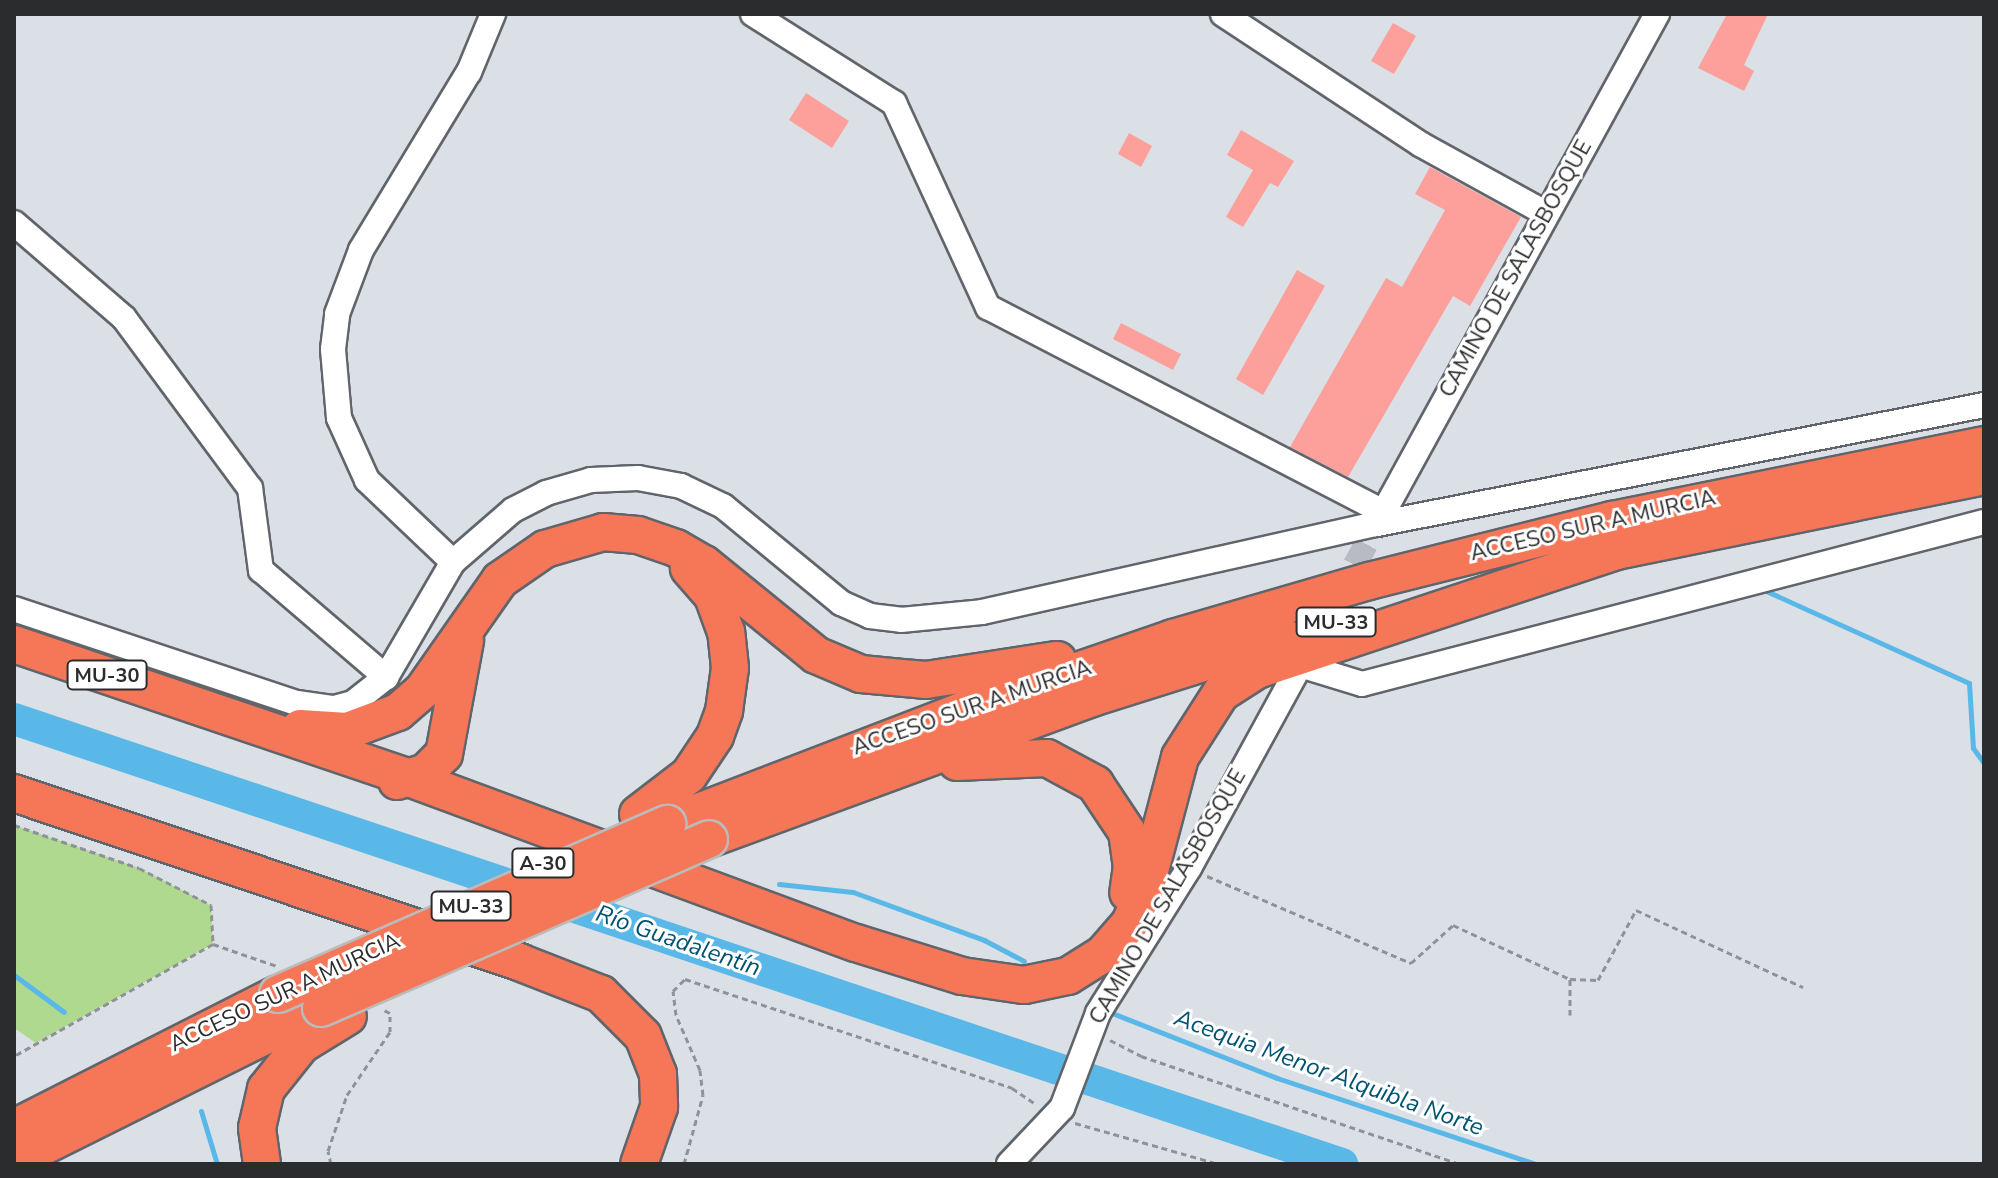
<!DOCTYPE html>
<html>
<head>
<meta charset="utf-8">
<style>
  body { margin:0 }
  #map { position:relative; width:1998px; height:1178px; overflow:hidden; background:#dbdfe6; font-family:"Nunito Sans",sans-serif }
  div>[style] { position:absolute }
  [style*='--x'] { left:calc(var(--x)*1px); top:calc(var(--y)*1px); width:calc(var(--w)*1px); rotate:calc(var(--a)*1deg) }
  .green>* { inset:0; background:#b0d990 }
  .stream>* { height:5px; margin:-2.5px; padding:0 2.5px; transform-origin:2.5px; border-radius:2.5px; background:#59b8e7 }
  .river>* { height:32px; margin:-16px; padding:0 16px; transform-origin:16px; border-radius:16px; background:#59b8e7 }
  .building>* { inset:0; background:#fda09b }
  .minor-tunnel>* { height:24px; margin-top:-12px; transform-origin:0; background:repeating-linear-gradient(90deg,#b8bbc1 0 24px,transparent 0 36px) }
  .path>* { height:3px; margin-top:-1.5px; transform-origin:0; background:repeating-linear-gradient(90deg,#8f9297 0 6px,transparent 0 10px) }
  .roads { filter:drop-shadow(2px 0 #61656b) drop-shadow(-2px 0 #61656b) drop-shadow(0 2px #61656b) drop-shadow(0 -2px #61656b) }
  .minor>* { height:24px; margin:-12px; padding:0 12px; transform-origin:12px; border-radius:12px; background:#fff }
  .highway>* { height:36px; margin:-18px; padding:0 18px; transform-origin:18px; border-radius:18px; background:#f67758 }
  .bridges { filter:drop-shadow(2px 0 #bbbbbc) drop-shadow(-2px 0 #bbbbbc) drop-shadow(0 2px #bbbbbc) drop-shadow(0 -2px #bbbbbc) }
  .highway-bridge>* { height:36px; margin:-18px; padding:0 18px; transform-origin:18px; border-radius:18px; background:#f67758 }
  span { translate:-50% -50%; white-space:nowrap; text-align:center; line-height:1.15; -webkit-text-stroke:6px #fff; paint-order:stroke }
  .shield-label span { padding:2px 6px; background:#fff; border:2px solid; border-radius:6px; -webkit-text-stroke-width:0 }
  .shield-label { font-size:20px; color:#2a2c2e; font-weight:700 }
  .street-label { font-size:22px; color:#2a2c2e }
  .water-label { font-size:24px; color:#005372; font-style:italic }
  .frame { position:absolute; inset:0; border:16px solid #2a2c2e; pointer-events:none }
</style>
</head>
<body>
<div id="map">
  <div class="green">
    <i style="clip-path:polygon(14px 825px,139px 868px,211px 905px,213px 944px,36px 1043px,14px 1028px)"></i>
  </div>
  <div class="stream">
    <i style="--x:1764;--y:590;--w:225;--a:24.4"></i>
    <i style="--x:1969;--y:683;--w:65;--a:86.5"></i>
    <i style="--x:1973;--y:748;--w:19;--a:54"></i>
    <i style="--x:779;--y:884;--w:74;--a:6.2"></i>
    <i style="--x:853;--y:892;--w:140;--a:20.1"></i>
    <i style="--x:984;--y:940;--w:45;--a:27.7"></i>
    <i style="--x:14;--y:975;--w:62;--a:36.5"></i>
    <i style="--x:1112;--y:1013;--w:177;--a:21.5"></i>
    <i style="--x:1277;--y:1078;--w:272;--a:18.4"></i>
    <i style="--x:201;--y:1111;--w:55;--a:73.2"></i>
  </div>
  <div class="river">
    <i style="--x:14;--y:719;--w:1401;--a:18.53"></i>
  </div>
  <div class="building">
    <i style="clip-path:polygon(1727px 14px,1768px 14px,1744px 65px,1754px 71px,1744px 91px,1698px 68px)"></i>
    <i style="clip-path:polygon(1393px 23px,1416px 36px,1394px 74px,1371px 61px)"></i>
    <i style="clip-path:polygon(806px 93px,849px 121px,832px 148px,789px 120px)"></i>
    <i style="clip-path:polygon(1241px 130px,1294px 161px,1278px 187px,1270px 183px,1243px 227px,1226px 217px,1253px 170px,1227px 155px)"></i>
    <i style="clip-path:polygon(1129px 133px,1152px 146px,1141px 167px,1118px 154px)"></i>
    <i style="clip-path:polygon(1430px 167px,1521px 217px,1470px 306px,1453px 296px,1348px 477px,1290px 447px,1386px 278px,1402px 287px,1445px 210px,1415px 194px)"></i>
    <i style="clip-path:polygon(1297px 270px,1325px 286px,1263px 395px,1236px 379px)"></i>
    <i style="clip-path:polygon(1121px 323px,1181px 354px,1173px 370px,1113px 339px)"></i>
  </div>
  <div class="minor-tunnel">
    <i style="--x:1303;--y:660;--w:155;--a:-61.4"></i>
  </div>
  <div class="path">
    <i style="--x:14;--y:825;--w:132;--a:19"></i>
    <i style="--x:139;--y:868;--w:81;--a:27.2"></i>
    <i style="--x:211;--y:905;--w:39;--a:87"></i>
    <i style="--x:213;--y:944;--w:228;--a:150.6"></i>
    <i style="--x:1207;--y:876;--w:222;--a:23.1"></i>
    <i style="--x:1411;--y:963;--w:57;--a:-42.1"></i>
    <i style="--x:1453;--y:925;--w:129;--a:24.8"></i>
    <i style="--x:1570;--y:979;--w:28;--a:2"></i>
    <i style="--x:1598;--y:980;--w:80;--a:-61.5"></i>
    <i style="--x:1636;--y:910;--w:184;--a:24.8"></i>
    <i style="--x:213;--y:944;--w:68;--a:19"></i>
    <i style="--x:1570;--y:1015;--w:36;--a:-90"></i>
    <i style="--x:1110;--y:1040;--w:35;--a:27"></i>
    <i style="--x:1141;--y:1056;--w:337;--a:18.7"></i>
    <i style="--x:1075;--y:1123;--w:150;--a:15.9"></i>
    <i style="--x:136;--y:1164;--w:2;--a:0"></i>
    <i style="--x:331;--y:1164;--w:13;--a:-103"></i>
    <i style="--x:328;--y:1151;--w:59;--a:-71.3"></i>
    <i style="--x:347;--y:1095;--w:76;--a:-55.7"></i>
    <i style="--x:390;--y:1032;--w:19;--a:-90"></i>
    <i style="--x:390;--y:1013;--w:7;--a:-153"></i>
    <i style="--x:684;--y:1164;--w:72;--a:-74.6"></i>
    <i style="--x:703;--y:1095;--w:25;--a:-97"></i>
    <i style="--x:700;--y:1070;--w:60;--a:-113.6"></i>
    <i style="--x:676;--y:1015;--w:24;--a:-97"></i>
    <i style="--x:673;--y:991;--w:17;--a:-45"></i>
    <i style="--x:685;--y:979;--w:345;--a:18.4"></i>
    <i style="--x:1012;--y:1088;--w:29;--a:34"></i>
  </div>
  <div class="roads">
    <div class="minor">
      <i style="--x:753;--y:14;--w:167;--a:32.3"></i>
      <i style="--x:894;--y:103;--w:225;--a:65.3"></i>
      <i style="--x:988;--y:307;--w:445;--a:27.4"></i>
      <i style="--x:1223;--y:14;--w:236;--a:33.4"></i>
      <i style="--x:1420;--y:144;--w:143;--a:28.9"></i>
      <i style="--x:14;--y:223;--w:145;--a:40.8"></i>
      <i style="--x:124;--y:318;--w:212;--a:53.5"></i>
      <i style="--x:250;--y:488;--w:83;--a:82.4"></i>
      <i style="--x:261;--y:570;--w:165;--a:40.6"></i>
      <i style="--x:1377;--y:524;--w:582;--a:-61.23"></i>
      <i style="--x:453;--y:562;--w:119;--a:-136.4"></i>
      <i style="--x:367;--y:480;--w:68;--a:-114.3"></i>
      <i style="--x:339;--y:418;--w:69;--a:-95"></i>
      <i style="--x:333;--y:349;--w:35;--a:-83"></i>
      <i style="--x:337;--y:314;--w:68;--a:-69.4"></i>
      <i style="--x:361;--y:250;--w:208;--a:-58.8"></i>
      <i style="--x:469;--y:72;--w:63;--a:-67.5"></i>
      <i style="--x:14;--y:609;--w:298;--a:18.4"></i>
      <i style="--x:297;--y:703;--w:37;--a:8"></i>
      <i style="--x:334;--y:708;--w:20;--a:-15"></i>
      <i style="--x:353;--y:703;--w:42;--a:-38.2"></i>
      <i style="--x:386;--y:677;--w:133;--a:-59.8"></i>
      <i style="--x:453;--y:562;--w:79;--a:-40.9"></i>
      <i style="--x:513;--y:510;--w:37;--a:-27"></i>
      <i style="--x:546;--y:493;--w:47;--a:-16.1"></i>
      <i style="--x:591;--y:480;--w:47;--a:-2.4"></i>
      <i style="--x:638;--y:478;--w:44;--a:10.5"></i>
      <i style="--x:681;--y:486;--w:47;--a:25.5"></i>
      <i style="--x:723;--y:506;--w:153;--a:39.4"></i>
      <i style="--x:841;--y:603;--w:32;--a:24"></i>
      <i style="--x:870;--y:616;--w:31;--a:7"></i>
      <i style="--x:901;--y:620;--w:81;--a:-5.6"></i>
      <i style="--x:982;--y:612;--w:405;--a:-12.6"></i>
      <i style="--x:1377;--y:524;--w:619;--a:-11.09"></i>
      <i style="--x:1009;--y:1164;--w:77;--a:-46.6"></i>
      <i style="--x:1062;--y:1108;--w:102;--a:-69.2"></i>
      <i style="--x:1098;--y:1013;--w:171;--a:-57.9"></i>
      <i style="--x:1189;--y:868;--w:231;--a:-61.3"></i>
      <i style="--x:1300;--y:665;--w:65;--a:17"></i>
      <i style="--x:1362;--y:684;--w:643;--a:-14.6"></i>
    </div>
    <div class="highway">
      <i style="--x:1601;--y:554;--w:391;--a:-11.5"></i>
      <i style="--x:14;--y:644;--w:420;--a:18.7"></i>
      <i style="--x:412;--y:779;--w:473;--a:20.3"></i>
      <i style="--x:856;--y:943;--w:111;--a:17.3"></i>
      <i style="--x:962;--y:976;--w:63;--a:8.3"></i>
      <i style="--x:1024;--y:985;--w:45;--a:-11.6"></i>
      <i style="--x:1068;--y:976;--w:41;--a:-32.2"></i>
      <i style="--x:1103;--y:954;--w:41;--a:-48.9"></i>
      <i style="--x:1130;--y:923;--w:40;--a:-66.6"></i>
      <i style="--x:1146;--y:886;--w:133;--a:-75.2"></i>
      <i style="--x:1180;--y:757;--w:76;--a:-57.4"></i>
      <i style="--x:1221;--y:693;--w:43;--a:-32.6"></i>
      <i style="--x:1257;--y:670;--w:385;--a:-18.3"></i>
      <i style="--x:300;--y:728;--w:47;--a:3.7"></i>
      <i style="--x:347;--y:731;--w:54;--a:-20.4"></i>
      <i style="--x:398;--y:712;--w:33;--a:-41"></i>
      <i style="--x:423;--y:690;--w:134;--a:-55"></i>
      <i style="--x:500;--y:580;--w:55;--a:-34.6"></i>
      <i style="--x:545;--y:549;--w:60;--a:-16.3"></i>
      <i style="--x:603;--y:532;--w:35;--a:5"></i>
      <i style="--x:638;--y:535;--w:40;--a:18.9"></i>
      <i style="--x:676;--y:548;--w:32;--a:30"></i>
      <i style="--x:704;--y:564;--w:144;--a:39.1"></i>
      <i style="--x:816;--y:655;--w:49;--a:22.9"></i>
      <i style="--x:861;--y:674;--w:65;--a:5.3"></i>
      <i style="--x:926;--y:680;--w:133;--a:-8.7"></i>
      <i style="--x:957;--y:762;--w:90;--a:-2.5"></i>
      <i style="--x:1047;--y:758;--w:55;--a:28.4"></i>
      <i style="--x:1095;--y:784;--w:58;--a:56.3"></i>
      <i style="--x:1127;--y:832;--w:34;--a:82"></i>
      <i style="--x:1132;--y:866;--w:27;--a:98"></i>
      <i style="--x:397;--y:781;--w:30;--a:-17"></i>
      <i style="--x:426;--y:772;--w:25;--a:-45"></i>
      <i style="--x:444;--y:754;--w:115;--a:-79.5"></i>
      <i style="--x:14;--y:793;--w:533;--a:18.5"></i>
      <i style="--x:519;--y:962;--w:88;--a:21.3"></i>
      <i style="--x:601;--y:994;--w:59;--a:45"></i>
      <i style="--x:643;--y:1036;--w:41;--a:68.5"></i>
      <i style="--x:658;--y:1074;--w:33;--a:88"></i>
      <i style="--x:659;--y:1107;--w:60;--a:109.3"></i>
      <i style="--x:638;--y:814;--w:64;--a:-37.4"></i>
      <i style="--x:689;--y:775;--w:47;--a:-56.3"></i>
      <i style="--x:715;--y:736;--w:27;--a:-70"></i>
      <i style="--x:724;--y:711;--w:43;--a:-82.1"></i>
      <i style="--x:730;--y:668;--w:36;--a:-96"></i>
      <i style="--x:726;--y:632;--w:38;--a:-110"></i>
      <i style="--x:713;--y:596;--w:37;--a:-131"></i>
      <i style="--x:667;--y:824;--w:318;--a:-21"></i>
      <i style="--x:964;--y:710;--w:221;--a:-19"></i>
      <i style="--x:1173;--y:638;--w:204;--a:-16.2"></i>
      <i style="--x:1369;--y:581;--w:251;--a:-14.1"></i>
      <i style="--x:1612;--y:520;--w:379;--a:-11.4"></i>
      <i style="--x:709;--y:839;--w:408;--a:-20.2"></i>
      <i style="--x:1092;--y:698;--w:202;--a:-17.5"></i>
      <i style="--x:14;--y:1128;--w:296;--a:-26.9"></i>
      <i style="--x:14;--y:1161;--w:343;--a:-26.5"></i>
      <i style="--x:262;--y:1164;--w:36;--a:-98"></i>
      <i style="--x:257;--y:1128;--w:40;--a:-77"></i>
      <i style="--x:266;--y:1089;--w:56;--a:-51.5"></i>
      <i style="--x:301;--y:1045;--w:55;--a:-31.7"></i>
    </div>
  </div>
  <div class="bridges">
    <div class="highway-bridge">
      <i style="--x:278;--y:994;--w:425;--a:-23.6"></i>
      <i style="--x:321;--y:1008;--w:423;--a:-23.5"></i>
    </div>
  </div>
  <div class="shield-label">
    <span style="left:1336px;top:622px">MU-33</span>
    <span style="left:107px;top:675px">MU-30</span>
    <span style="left:543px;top:863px">A-30</span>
    <span style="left:471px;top:906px">MU-33</span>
  </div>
  <div class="street-label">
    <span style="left:1516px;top:269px;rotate:-61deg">CAMINO DE SALASBOSQUE</span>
    <span style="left:1593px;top:526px;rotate:-13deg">ACCESO SUR A MURCIA</span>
    <span style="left:972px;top:708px;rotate:-19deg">ACCESO SUR A MURCIA</span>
    <span style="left:1168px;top:897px;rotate:-60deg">CAMINO DE SALASBOSQUE</span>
    <span style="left:285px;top:993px;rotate:-25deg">ACCESO SUR A MURCIA</span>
  </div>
  <div class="water-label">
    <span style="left:678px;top:941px;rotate:19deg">Río Guadalentín</span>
    <span style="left:1329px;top:1073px;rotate:20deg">Acequia Menor Alquibla Norte</span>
  </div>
  <div class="frame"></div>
</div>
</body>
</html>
